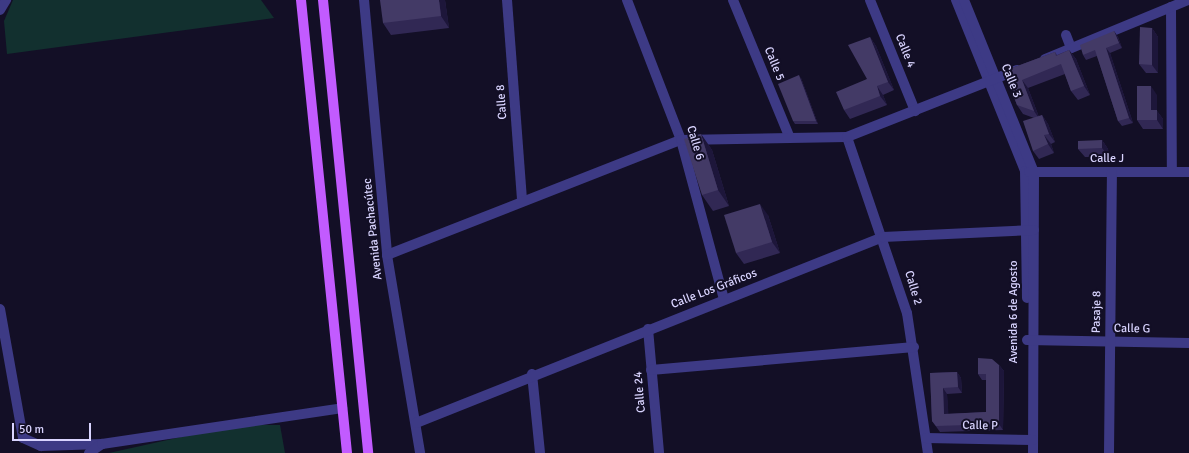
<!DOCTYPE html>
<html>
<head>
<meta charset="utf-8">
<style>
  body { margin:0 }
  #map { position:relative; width:1189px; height:453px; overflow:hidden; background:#130f26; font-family:Signika,sans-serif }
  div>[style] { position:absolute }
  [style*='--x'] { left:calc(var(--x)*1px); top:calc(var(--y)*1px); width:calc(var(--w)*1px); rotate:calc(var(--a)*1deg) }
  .green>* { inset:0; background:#12302f }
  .minor>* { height:10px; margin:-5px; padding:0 5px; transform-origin:5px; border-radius:5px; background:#3d3a85 }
  .primary>* { height:10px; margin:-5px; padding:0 5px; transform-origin:5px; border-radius:5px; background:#c25bff }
  .wall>* { inset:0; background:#312854 }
  .shaded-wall>* { inset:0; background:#1d163a }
  .building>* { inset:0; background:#433a66 }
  span { translate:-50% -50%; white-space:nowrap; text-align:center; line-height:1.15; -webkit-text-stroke:4px #130f26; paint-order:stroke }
  .street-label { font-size:12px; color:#d9d4ff }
  .scale { position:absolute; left:12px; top:423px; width:79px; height:18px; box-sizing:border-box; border:2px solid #d9d4ff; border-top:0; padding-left:5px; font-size:12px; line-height:14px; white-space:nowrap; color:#d9d4ff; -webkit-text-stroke:3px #130f26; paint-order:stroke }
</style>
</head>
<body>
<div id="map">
  <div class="green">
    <i style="clip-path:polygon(13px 0,261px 0,274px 18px,7px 54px,4px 21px)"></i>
    <i style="clip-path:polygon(253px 425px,280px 425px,285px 453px,109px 453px,208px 431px)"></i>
  </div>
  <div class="minor">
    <i style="--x:364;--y:0;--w:256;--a:84.8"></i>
    <i style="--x:387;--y:255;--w:201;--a:80.5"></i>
    <i style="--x:507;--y:0;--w:202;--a:85.7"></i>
    <i style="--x:627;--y:0;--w:150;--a:68.9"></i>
    <i style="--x:681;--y:140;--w:165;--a:74.9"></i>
    <i style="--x:733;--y:0;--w:149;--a:67.6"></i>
    <i style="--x:870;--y:0;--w:120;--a:67.9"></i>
    <i style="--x:956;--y:0;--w:184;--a:68"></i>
    <i style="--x:1025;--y:171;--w:127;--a:89.1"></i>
    <i style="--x:964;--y:0;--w:186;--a:67.9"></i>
    <i style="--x:1034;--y:172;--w:281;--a:90.2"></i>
    <i style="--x:1171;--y:7;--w:165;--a:89.7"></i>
    <i style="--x:0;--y:10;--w:12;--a:-59"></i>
    <i style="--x:1066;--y:35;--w:14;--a:69"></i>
    <i style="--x:1045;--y:59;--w:155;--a:-22.4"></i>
    <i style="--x:847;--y:137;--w:186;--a:71.2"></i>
    <i style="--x:907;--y:313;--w:142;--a:81.5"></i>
    <i style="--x:1029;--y:172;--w:160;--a:0"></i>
    <i style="--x:387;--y:255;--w:316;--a:-21.4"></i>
    <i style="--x:681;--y:140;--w:166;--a:-1"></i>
    <i style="--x:847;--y:137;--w:183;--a:-21.5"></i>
    <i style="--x:0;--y:309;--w:131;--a:79.9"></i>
    <i style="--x:23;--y:438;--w:20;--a:24"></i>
    <i style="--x:41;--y:446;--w:61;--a:-1.9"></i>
    <i style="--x:648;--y:329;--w:124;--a:84.9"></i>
    <i style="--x:1027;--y:340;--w:162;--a:1.1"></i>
    <i style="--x:651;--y:370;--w:264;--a:-5"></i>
    <i style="--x:532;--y:374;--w:79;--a:84.2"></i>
    <i style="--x:416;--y:423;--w:503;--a:-21.72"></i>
    <i style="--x:883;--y:237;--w:151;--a:-2.7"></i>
    <i style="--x:926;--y:438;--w:107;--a:1.1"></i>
    <i style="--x:89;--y:453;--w:16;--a:-35"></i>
    <i style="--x:102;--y:444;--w:243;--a:-8.5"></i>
    <i style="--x:1109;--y:453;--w:281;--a:-89.4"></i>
  </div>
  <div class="primary">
    <i style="--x:301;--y:0;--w:455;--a:84.2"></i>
    <i style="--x:323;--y:0;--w:455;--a:84.3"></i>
  </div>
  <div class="wall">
    <i style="clip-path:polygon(445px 0,449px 28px,391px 35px,383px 23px)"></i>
    <i style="clip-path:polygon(1152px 28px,1158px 37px,1158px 73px,1146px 73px,1139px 64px)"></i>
    <i style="clip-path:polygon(1114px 31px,1118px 37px,1122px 48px,1110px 53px,1133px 123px,1122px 126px,1118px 121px,1097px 56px,1086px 60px,1083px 55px)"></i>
    <i style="clip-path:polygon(870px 37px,876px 46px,894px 90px,883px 95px,887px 105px,850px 119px,844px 110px,867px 79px)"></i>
    <i style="clip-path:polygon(1069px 50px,1076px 59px,1090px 95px,1078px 100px,1071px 91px,1065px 74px,1028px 88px,1039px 117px,1042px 115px,1048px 124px,1055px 142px,1051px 144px,1054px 153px,1039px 159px,1033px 151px,1034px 118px,1023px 114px,1017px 105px,1004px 71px,1055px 52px,1057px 55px)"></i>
    <i style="clip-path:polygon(801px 78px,818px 124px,795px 124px,793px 121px)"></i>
    <i style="clip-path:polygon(1157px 95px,1157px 111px,1163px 119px,1163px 129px,1143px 129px,1137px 120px)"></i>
    <i style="clip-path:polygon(701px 134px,712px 150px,729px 206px,713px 211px,702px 195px)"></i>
    <i style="clip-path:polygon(1102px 140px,1108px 149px,1109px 157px,1085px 157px,1078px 149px)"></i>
    <i style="clip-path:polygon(768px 215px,780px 253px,744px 264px,736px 253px)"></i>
    <i style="clip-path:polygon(999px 365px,1004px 371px,1003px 430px,940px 432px,932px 421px,930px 373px,957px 372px,961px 378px,962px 393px,947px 394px,948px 414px,986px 412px,986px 380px,982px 380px,978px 374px)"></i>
  </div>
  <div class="shaded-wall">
    <i style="clip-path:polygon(439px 0,445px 0,449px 28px,441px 16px)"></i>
    <i style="clip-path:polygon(1152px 28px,1158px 37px,1158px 73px,1152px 65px)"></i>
    <i style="clip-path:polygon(1114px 31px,1118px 37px,1122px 48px,1119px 43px)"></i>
    <i style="clip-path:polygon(870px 37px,876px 46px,894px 90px,888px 82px)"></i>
    <i style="clip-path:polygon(1106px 48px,1110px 53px,1133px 123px,1129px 118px)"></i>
    <i style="clip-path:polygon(1069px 50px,1076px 59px,1090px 95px,1084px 86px)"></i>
    <i style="clip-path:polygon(799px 75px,801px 78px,818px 124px,816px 121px)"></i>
    <i style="clip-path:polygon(1022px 80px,1028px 88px,1040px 120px,1034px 111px)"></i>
    <i style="clip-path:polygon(877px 86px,883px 95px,887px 105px,880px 96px)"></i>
    <i style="clip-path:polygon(1151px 86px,1157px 95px,1157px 111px,1163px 119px,1163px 129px,1157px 120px,1151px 110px)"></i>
    <i style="clip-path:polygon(1042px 115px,1048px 124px,1055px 142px,1049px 134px)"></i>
    <i style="clip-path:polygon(701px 134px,712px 150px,729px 206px,718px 190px)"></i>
    <i style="clip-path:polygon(1044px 135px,1051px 144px,1054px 153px,1048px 144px)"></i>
    <i style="clip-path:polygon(1102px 140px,1108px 149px,1109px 157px,1102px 148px)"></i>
    <i style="clip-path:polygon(760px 204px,768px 215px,780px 253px,772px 242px)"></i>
    <i style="clip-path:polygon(999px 365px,1004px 371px,1003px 430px,999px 424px)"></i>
    <i style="clip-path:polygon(957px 372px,961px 378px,962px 393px,958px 387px)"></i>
    <i style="clip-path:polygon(943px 388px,947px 394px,949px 420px,944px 414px)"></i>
  </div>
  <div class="building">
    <i style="clip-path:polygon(380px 0,439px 0,441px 16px,383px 23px)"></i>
    <i style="clip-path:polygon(1140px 27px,1152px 28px,1152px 65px,1139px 64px)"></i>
    <i style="clip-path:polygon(1114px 31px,1119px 43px,1106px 48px,1129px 118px,1118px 121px,1095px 50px,1083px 55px,1080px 45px)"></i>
    <i style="clip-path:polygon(870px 37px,888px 82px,877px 86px,880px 96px,844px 110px,836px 92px,867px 79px,848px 45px)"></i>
    <i style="clip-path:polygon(1069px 50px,1084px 86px,1071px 91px,1061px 64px,1022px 80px,1034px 111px,1017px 105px,1004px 71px,1055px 52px,1056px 56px)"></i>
    <i style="clip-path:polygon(799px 75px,816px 121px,793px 121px,778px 84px)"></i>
    <i style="clip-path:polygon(1137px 86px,1151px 86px,1151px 110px,1157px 110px,1157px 120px,1137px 120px)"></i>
    <i style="clip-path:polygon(1042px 115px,1049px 134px,1044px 135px,1048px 144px,1033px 151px,1023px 121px)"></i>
    <i style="clip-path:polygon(701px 134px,718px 190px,702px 195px,684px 139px)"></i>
    <i style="clip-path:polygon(1102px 140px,1102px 148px,1078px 149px,1078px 141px)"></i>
    <i style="clip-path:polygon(760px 204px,772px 242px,736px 253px,724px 215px)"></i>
    <i style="clip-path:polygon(978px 358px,992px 359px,999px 365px,999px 424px,936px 426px,932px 421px,930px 373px,957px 372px,958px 387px,943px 388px,944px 414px,986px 412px,986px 374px,978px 374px)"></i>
  </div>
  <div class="street-label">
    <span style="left:905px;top:51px;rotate:68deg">Calle 4</span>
    <span style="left:774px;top:64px;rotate:68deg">Calle 5</span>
    <span style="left:1011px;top:81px;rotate:68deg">Calle 3</span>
    <span style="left:502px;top:102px;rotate:-94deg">Calle 8</span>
    <span style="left:695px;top:143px;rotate:73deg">Calle 6</span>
    <span style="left:1107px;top:159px">Calle J</span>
    <span style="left:373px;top:229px;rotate:-96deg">Avenida Pachacútec</span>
    <span style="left:913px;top:288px;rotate:73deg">Calle 2</span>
    <span style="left:714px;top:289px;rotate:-21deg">Calle Los Gráficos</span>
    <span style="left:1014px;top:312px;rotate:-90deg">Avenida 6 de Agosto</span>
    <span style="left:1097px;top:312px;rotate:-89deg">Pasaje 8</span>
    <span style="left:1132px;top:329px;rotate:1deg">Calle G</span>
    <span style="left:640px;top:392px;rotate:-95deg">Calle 24</span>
    <span style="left:980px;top:426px;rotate:1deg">Calle P</span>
  </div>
  <div class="scale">50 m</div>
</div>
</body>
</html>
